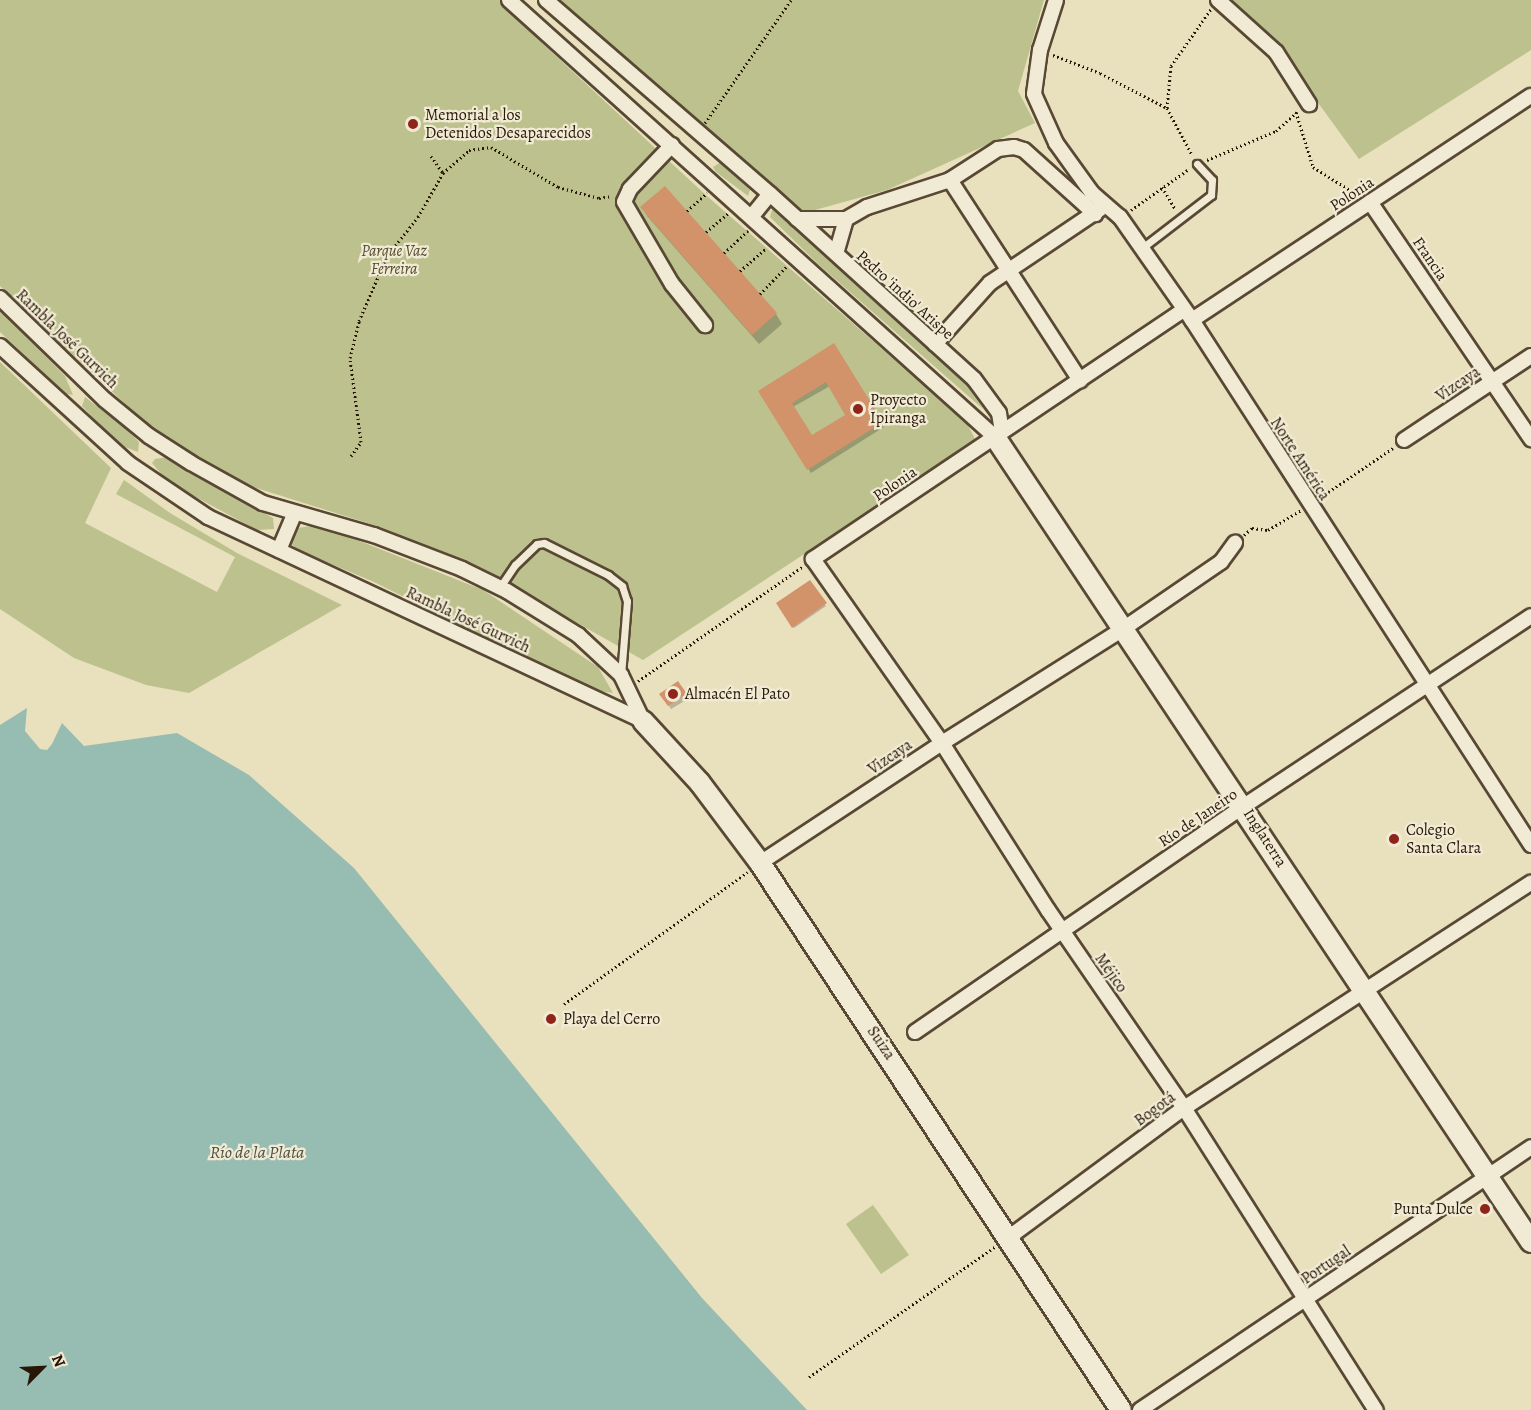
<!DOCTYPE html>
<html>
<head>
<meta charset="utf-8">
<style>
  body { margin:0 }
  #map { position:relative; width:1531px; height:1410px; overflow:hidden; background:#e9e0be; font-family:Alegreya,serif }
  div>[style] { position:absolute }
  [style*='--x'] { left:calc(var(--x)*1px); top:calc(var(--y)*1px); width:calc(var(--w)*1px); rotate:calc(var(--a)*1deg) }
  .green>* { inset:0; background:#bcc18e }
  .water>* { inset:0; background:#97bdb2 }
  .shadow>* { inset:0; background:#0003 }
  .building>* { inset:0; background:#d3936a }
  .path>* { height:3px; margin-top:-1.5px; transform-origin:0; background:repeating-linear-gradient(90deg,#281606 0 1.5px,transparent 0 4.5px) }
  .roads { filter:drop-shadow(2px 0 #584834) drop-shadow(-2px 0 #584834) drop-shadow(0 2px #584834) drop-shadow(0 -2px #584834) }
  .lane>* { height:7px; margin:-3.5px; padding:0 3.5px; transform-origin:3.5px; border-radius:3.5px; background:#f1ebd5 }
  .street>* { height:14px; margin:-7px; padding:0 7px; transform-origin:7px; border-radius:7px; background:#f1ebd5 }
  .secondary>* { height:20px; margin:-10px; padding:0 10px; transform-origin:10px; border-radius:10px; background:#f1ebd5 }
  .dots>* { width:16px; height:16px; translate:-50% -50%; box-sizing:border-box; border:3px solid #f1ebd5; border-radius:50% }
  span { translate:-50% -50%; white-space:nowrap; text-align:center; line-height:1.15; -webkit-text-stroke:4.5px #f1ebd5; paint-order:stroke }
  .poi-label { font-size:16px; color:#281606 }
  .left { translate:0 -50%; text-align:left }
  .right { translate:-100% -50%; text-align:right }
  .street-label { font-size:16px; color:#281606 }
  .park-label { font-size:16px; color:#54492f; font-style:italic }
  .water-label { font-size:18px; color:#4f5042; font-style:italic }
  .north { position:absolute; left:12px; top:1338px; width:60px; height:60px; -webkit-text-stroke:4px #f1ebd5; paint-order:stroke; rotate:66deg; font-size:16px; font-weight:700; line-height:24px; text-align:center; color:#281606 }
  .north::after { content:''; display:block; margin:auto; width:21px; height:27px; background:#281606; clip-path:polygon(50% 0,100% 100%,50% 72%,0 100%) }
</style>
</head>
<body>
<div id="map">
  <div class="green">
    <i style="clip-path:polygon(0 0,504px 0,543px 44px,708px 197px,967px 423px,976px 441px,643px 660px,485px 571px,380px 527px,244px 484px,185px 450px,138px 416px,0 286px)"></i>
    <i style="clip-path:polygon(561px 0,1044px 0,1018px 91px,1035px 123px,887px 190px,797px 215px)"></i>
    <i style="clip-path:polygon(1226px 0,1531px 0,1531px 50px,1359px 159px,1268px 34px)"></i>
    <i style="clip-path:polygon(721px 162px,750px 190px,748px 196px,716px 172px,713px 167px)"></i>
    <i style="clip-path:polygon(772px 210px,778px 210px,957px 371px,983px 409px,818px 264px,770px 217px)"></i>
    <i style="clip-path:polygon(0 310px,65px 376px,73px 395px,66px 394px,0 332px)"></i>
    <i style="clip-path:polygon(0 362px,111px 468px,85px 523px,217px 592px,235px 557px,116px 494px,124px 480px,170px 513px,237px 553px,342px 605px,189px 693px,146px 685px,74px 658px,0 609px)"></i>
    <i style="clip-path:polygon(85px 397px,126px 429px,139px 442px,138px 452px,125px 447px,100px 425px,82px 406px)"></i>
    <i style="clip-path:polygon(168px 457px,273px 518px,274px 529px,257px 530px,168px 482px,152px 463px,155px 459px)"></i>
    <i style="clip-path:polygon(310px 526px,332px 530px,483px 590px,598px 667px,613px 693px,594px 690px,558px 674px,374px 582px,298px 550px,291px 544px,290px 536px,298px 528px)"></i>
    <i style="clip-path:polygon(873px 1205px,909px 1255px,881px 1274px,846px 1224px)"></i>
  </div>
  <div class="water">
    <i style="clip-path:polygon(27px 708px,25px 731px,40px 749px,47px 750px,52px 744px,62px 723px,84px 746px,177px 733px,249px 775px,354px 868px,702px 1298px,807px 1410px,0 1410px,0 725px)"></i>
  </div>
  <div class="shadow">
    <i style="clip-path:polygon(665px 188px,776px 314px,782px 324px,759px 344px,648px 217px,642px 208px)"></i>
    <i style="clip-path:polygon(evenodd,833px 345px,884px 427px,811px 473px,760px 392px,833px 345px,830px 386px,847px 415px,811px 437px,793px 407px,830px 386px)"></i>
    <i style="clip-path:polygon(810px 582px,826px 606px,794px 628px,778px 603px)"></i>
    <i style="clip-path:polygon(678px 683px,688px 699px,671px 709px,661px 694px)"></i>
  </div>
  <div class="building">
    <i style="clip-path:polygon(665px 186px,777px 313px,752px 335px,640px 207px)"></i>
    <i style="clip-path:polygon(evenodd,834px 343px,883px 422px,807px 470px,758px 391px,834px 343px,826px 382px,845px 415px,812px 435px,792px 403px,826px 382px)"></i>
    <i style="clip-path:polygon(810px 580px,827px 603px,792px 628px,776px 603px)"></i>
    <i style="clip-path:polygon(678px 681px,687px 694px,668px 706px,659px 694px)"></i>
  </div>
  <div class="path">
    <i style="--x:1053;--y:55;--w:50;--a:21"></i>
    <i style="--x:1100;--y:73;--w:76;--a:27.6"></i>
    <i style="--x:1167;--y:108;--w:53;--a:62"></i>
    <i style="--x:1167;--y:108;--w:42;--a:-84.6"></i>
    <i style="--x:1171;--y:66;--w:70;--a:-54.9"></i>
    <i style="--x:1296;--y:112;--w:58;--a:72.8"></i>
    <i style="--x:1313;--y:167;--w:53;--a:31.9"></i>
    <i style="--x:705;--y:123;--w:150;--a:-55"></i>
    <i style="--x:431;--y:156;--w:21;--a:55"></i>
    <i style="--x:1207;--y:160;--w:75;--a:-22.8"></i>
    <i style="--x:1276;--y:131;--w:30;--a:-42"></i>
    <i style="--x:1162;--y:187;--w:26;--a:59"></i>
    <i style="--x:1131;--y:210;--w:71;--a:-35.3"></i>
    <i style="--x:687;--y:211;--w:27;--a:-42"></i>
    <i style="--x:706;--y:232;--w:30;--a:-40"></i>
    <i style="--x:724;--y:253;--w:33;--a:-43"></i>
    <i style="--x:740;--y:271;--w:35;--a:-41"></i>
    <i style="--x:760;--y:294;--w:39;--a:-46"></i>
    <i style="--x:351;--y:456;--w:17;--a:-54"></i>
    <i style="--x:361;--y:442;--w:85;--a:-97.5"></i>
    <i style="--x:350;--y:358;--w:38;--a:-76"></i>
    <i style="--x:359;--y:321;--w:71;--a:-66.7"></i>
    <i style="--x:387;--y:256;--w:50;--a:-51.5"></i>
    <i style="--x:418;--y:217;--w:51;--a:-60.4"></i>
    <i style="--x:443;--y:173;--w:35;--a:-41"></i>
    <i style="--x:469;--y:150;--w:22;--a:-8"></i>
    <i style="--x:491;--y:147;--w:78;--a:30.8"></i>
    <i style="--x:558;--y:187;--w:42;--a:15"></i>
    <i style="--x:599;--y:198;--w:12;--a:-9"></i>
    <i style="--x:1321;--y:497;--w:87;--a:-34.2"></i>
    <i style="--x:1244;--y:535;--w:11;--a:-41"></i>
    <i style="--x:1252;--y:528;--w:16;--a:7"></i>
    <i style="--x:1268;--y:530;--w:39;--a:-31"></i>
    <i style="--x:638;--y:681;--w:200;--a:-34.8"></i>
    <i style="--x:564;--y:1004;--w:226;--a:-35.7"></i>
    <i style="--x:809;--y:1377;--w:227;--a:-35"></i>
  </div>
  <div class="roads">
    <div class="lane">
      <i style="--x:1142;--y:248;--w:87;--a:-37.5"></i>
      <i style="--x:1211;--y:195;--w:15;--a:-86"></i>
      <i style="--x:1212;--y:180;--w:22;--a:-133"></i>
      <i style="--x:500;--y:587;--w:27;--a:-56"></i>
      <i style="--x:515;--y:565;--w:30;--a:-44"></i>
      <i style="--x:537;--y:544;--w:7;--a:-8"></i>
      <i style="--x:544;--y:543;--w:72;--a:26.6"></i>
      <i style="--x:608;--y:575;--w:18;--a:38"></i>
      <i style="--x:622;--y:586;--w:16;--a:72"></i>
      <i style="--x:627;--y:601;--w:74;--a:94.6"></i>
    </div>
    <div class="street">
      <i style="--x:509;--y:0;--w:654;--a:41.96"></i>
      <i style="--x:546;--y:0;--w:296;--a:40.9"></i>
      <i style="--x:770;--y:194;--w:275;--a:42.2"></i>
      <i style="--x:974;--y:379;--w:42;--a:53.7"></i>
      <i style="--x:999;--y:413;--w:18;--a:81"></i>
      <i style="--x:1056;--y:0;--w:52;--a:107.7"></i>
      <i style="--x:1040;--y:50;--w:44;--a:97.8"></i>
      <i style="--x:1034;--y:94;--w:54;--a:65.8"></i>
      <i style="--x:1056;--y:143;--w:62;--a:54.2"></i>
      <i style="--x:1092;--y:193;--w:37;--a:41"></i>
      <i style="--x:1120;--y:217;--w:126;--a:55"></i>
      <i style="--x:1192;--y:320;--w:625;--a:57.15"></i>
      <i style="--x:1218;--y:0;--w:78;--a:41.9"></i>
      <i style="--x:1276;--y:52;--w:62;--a:57.6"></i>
      <i style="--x:672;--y:145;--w:61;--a:133.7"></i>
      <i style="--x:630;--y:189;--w:14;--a:115"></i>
      <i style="--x:624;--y:202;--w:95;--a:59.7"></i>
      <i style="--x:672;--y:284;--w:53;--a:51.2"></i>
      <i style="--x:950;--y:180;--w:239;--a:57"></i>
      <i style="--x:1370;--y:202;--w:287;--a:55.8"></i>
      <i style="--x:752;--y:216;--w:28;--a:-51"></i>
      <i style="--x:797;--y:219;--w:49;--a:0"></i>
      <i style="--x:846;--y:219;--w:36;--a:106"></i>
      <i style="--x:846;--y:219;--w:24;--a:-30"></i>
      <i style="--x:867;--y:207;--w:87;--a:-18"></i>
      <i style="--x:950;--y:180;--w:57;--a:-32.9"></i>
      <i style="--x:998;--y:149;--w:16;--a:-7"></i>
      <i style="--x:1014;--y:147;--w:10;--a:17"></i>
      <i style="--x:1024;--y:150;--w:96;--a:42"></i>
      <i style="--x:0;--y:298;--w:146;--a:44.2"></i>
      <i style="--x:105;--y:400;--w:57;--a:39.3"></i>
      <i style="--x:149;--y:436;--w:50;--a:32.7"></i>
      <i style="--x:191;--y:463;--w:82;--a:29.1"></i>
      <i style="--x:263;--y:503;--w:116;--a:16.1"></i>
      <i style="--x:374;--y:535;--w:94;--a:21.1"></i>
      <i style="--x:462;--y:569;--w:50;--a:26.1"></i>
      <i style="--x:507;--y:591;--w:84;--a:31.8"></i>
      <i style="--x:578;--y:635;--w:59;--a:42.9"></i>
      <i style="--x:621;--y:675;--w:51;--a:64.4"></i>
      <i style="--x:1182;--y:311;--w:445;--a:146.1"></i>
      <i style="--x:813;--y:559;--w:225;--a:55"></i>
      <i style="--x:942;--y:743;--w:198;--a:57.6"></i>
      <i style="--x:1048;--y:910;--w:240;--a:55.5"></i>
      <i style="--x:1184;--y:1108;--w:358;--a:57.6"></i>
      <i style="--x:1192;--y:320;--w:406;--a:-33.5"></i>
      <i style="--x:935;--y:344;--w:82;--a:-48"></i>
      <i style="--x:990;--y:283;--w:133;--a:-33.9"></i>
      <i style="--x:0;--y:346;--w:173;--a:42.4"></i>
      <i style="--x:128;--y:463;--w:97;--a:34"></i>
      <i style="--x:208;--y:517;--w:480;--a:25.1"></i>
      <i style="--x:1404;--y:440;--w:152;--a:-33.5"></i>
      <i style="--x:279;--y:550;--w:38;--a:-67"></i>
      <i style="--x:760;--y:863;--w:218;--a:-33.4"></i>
      <i style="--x:942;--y:743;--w:214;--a:-32.2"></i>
      <i style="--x:1123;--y:629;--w:119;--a:-34.4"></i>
      <i style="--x:1221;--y:562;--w:24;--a:-54"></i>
      <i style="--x:915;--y:1032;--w:399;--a:-34.5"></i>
      <i style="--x:1244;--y:806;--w:344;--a:-33.5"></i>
      <i style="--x:1008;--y:1238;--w:219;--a:-36.5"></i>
      <i style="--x:1184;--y:1108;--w:414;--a:-33"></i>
      <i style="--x:1140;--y:1410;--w:471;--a:-33.9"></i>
    </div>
    <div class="secondary">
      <i style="--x:995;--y:437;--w:967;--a:56.34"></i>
      <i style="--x:643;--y:721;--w:84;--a:47.4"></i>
      <i style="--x:700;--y:783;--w:100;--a:53.1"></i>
      <i style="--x:760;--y:863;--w:655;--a:56.58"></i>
    </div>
  </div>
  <div class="dots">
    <i style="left:413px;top:124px;background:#8f2418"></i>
    <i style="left:858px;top:409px;background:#8f2418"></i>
    <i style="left:673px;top:694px;background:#8f2418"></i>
    <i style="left:1394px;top:839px;background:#8f2418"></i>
    <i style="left:551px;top:1019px;background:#8f2418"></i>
    <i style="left:1485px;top:1209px;background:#8f2418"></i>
  </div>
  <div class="poi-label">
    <span class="left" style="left:425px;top:124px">Memorial a los<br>Detenidos Desaparecidos</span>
    <span class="left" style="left:870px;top:409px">Proyecto<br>Ipiranga</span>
    <span class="left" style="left:685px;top:694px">Almacén El Pato</span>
    <span class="left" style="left:1406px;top:839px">Colegio<br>Santa Clara</span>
    <span class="left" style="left:563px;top:1019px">Playa del Cerro</span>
    <span class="right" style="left:1473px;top:1209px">Punta Dulce</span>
  </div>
  <div class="street-label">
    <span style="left:1352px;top:194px;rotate:-33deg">Polonia</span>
    <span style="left:1430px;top:259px;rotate:56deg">Francia</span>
    <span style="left:905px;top:295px;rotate:42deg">Pedro 'indio' Arispe</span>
    <span style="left:67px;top:339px;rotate:44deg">Rambla José Gurvich</span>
    <span style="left:1458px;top:384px;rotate:-34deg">Vizcaya</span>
    <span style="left:1300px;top:459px;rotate:57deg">Norte América</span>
    <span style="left:895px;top:484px;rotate:-34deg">Polonia</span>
    <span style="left:468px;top:620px;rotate:25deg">Rambla José Gurvich</span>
    <span style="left:890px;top:757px;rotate:-34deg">Vizcaya</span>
    <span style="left:1198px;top:818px;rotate:-34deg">Río de Janeiro</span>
    <span style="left:1265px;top:838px;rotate:57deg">Inglaterra</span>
    <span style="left:1111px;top:973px;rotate:55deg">Méjico</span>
    <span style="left:881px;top:1043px;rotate:56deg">Suiza</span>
    <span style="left:1155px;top:1109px;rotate:-36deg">Bogotá</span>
    <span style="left:1326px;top:1265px;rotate:-34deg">Portugal</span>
  </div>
  <div class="park-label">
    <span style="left:394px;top:260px">Parque Vaz<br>Ferreira</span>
  </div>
  <div class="water-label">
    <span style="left:257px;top:1152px">Río de la Plata</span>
  </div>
  <div class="north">N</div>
</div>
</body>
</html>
